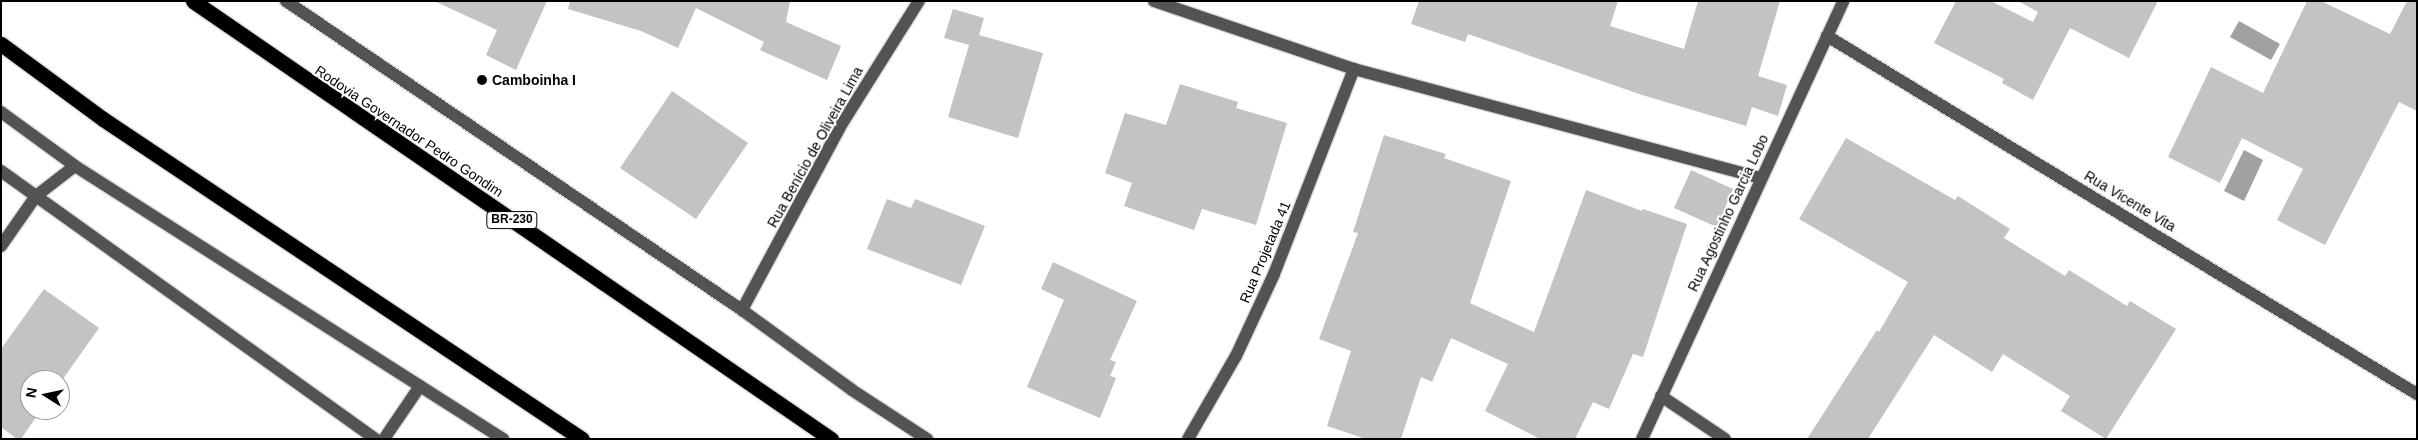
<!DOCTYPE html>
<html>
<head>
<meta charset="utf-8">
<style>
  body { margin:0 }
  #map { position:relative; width:2418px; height:440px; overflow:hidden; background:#fff; font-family:Helvetica,sans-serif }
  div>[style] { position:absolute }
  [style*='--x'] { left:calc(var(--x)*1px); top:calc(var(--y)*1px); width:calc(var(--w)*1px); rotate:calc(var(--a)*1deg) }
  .water>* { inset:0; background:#a1a1a1 }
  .building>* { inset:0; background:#c3c3c3 }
  .roads { filter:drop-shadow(1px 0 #dbdbdb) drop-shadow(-1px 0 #dbdbdb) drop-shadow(0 1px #dbdbdb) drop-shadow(0 -1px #dbdbdb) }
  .minor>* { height:12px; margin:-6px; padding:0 6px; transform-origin:6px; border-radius:6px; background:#535353 }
  .highway>* { height:15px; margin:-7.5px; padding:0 7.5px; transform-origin:7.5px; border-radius:7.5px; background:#000 }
  .dots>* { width:14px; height:14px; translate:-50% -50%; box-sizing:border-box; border:2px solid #fff; border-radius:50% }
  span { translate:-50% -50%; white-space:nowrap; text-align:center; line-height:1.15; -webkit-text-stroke:4px #fff; paint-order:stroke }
  .shield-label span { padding:1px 4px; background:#fff; border:1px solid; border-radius:4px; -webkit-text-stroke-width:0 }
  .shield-label { font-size:12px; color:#000; font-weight:700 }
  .poi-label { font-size:14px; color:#000; font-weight:700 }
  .left { translate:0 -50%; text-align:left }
  .street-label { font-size:14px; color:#000 }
  .frame { position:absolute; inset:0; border:2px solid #000; pointer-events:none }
  .north { position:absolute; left:20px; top:370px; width:50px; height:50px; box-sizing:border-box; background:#fff; border:1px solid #999; border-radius:50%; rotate:280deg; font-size:14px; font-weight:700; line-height:20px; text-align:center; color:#000 }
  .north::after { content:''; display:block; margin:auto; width:18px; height:22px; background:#000; clip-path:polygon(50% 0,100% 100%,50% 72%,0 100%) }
</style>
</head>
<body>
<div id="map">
  <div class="water">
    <i style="clip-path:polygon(2239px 21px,2280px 44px,2271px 60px,2230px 37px)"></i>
    <i style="clip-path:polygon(2244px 150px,2263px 160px,2244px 201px,2224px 191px)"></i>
  </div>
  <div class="building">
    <i style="clip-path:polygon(434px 1px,547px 1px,516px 70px,486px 55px,497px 30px)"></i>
    <i style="clip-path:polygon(570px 1px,790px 1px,786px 22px,841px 46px,827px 80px,760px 50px,764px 42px,696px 8px,678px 48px,641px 31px,568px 9px)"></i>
    <i style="clip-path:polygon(1419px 1px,1618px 1px,1610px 26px,1684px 49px,1698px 1px,1780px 1px,1758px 76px,1787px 85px,1778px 116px,1752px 107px,1746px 126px,1639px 94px,1468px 34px,1465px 42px,1411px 24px)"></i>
    <i style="clip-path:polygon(1956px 1px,1991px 1px,2033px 22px,2038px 12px,2018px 1px,2158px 1px,2129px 58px,2070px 28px,2033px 100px,2002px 83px,2004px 79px,1934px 43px)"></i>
    <i style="clip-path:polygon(2307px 1px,2321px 1px,2390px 34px,2407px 1px,2417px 1px,2417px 111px,2399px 102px,2325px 245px,2277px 220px,2303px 169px,2242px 138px,2220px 183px,2168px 157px,2211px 67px,2263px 93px)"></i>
    <i style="clip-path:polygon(953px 9px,984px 18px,979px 35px,1043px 53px,1018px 138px,948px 117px,969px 45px,944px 38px)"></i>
    <i style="clip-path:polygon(1180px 84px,1238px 102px,1236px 108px,1287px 123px,1256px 225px,1202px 209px,1194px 230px,1124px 206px,1132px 183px,1105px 173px,1125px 113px,1166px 125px)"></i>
    <i style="clip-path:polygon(672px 91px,748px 143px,696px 219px,620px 168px)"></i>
    <i style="clip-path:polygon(1384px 135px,1446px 154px,1444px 158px,1511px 181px,1470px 303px,1534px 332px,1586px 190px,1642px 211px,1643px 209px,1687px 224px,1643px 357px,1633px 354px,1609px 409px,1593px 402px,1575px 439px,1540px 439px,1485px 411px,1508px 364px,1451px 338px,1432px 382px,1421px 377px,1401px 439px,1366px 439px,1327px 426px,1351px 351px,1319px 339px,1358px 233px,1353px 232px)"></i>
    <i style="clip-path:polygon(1846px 138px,1955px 200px,1958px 196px,2010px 229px,2004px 238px,2065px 276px,2069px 270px,2127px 306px,2130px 301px,2176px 329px,2106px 439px,2061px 411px,2070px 396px,2003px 354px,1992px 372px,1934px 335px,1868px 439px,1807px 439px,1877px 330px,1879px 332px,1908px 282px,1799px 219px)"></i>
    <i style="clip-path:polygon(1691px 170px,1733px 189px,1717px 227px,1674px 208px)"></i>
    <i style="clip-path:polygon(887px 199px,911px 208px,915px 199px,985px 226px,961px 285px,867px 249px)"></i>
    <i style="clip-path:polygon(1053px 262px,1137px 301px,1110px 360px,1116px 362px,1110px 376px,1116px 378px,1100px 418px,1027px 387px,1064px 300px,1041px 289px)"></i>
    <i style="clip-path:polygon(44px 289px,99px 328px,60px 383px,60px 380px,30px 380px,30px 410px,41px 410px,21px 439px,17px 439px,1px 427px,1px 349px)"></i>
  </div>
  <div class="roads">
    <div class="minor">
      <i style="--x:286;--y:1;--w:551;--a:34.12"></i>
      <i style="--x:742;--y:310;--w:136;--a:36"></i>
      <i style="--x:852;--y:390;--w:90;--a:33.2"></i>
      <i style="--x:1154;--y:1;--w:211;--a:18.8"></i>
      <i style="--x:1354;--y:69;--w:420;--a:15"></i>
      <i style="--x:1827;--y:36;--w:690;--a:31.25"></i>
      <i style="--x:1;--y:112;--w:92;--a:36.1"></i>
      <i style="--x:75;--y:166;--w:508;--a:32.53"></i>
      <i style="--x:1;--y:171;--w:461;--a:35.6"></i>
      <i style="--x:1;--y:246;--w:61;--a:-55"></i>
      <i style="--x:36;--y:196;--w:49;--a:-37.6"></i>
      <i style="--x:742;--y:310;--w:213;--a:-61.8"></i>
      <i style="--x:843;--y:122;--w:143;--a:-57.9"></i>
      <i style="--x:1661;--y:396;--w:77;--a:33.9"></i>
      <i style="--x:384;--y:439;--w:64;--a:-55.8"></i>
      <i style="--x:1188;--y:439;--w:96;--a:-60"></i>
      <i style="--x:1236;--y:356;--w:90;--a:-65.1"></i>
      <i style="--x:1274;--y:274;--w:220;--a:-68.7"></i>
      <i style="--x:1642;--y:439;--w:482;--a:-65.3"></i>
    </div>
    <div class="highway">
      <i style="--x:193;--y:1;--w:774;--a:34.47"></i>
      <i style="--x:1;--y:44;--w:127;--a:36.3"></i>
      <i style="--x:103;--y:119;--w:576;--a:33.75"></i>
    </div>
  </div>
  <div class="dots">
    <i style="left:482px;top:80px;background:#000"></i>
  </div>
  <div class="shield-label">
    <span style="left:512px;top:220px">BR-230</span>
  </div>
  <div class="poi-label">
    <span class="left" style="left:492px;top:80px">Camboinha I</span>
  </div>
  <div class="street-label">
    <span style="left:409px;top:131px;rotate:34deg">Rodovia Governador Pedro Gondim</span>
    <span style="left:815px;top:147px;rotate:-61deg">Rua Benício de Oliveira Lima</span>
    <span style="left:2130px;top:201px;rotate:31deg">Rua Vicente Vita</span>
    <span style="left:1728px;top:213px;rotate:-65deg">Rua Agostinho Garcia Lobo</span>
    <span style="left:1265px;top:252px;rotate:-67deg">Rua Projetada 41</span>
  </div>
  <div class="frame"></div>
  <div class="north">N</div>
</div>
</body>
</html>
